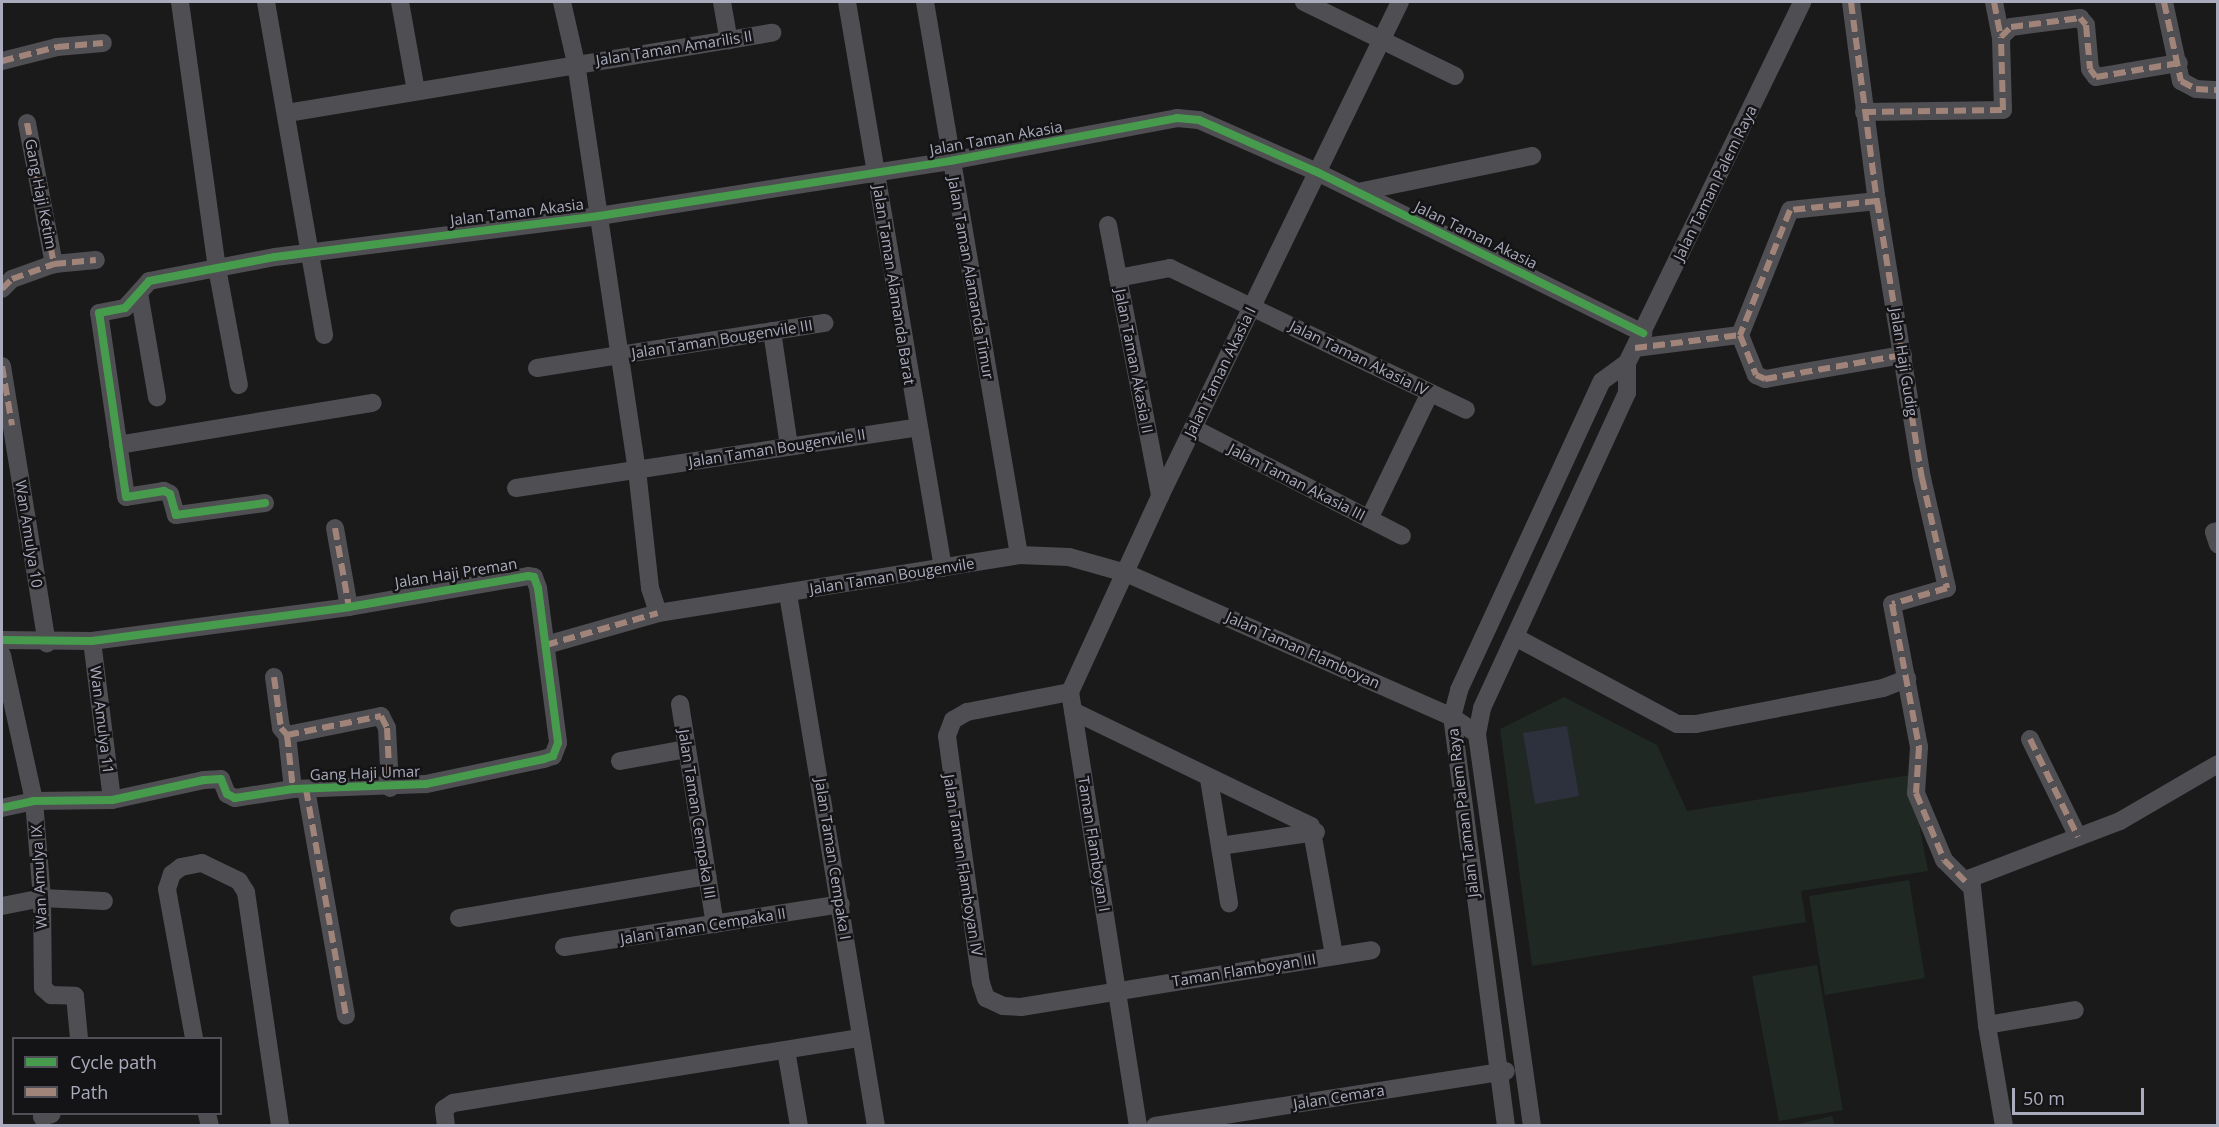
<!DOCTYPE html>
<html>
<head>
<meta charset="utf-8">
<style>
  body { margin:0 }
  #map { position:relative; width:2219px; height:1127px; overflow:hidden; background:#1a1a1a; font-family:"Open Sans",sans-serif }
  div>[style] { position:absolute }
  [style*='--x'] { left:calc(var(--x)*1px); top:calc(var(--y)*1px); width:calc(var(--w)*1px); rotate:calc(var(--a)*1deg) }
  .green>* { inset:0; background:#1f2823 }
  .water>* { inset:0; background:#2c313d }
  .street>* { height:18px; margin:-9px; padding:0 9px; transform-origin:9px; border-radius:9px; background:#4e4e53 }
  .quiet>* { height:6px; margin-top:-3px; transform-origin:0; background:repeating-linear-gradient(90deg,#a18479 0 12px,transparent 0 18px) }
  .cycleway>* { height:8px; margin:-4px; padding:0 4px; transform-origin:4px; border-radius:4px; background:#469c4c }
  span { translate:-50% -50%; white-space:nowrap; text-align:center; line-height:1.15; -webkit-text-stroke:5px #141416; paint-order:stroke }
  .street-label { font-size:15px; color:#aaabbc }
  .frame { position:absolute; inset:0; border:3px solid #aaabbc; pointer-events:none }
  .legend { position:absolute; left:12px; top:1037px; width:210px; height:78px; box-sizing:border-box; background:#141416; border:2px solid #505058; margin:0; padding:8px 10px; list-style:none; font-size:18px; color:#aaabbc }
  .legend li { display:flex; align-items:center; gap:12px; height:30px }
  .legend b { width:30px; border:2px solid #505058 }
  .scale { position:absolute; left:2012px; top:1088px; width:132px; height:27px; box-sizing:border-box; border:3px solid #aaabbc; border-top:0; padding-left:8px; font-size:18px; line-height:21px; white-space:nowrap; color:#aaabbc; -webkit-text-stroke:4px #141416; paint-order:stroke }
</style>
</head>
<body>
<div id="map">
  <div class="green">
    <i style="clip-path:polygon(1564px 697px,1657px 745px,1687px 811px,1910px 775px,1928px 871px,1801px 891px,1806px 922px,1532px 966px,1500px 729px)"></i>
    <i style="clip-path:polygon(1909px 880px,1925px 978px,1825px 995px,1809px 896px)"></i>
    <i style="clip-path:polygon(1817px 965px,1843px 1110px,1779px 1121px,1752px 976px)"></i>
    <i style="clip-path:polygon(1832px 1116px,1835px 1125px,1793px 1125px)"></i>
  </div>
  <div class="water">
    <i style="clip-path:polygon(1567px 726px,1579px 796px,1535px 804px,1523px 733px)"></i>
  </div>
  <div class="street">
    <i style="--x:180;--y:2;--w:269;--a:82.1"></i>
    <i style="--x:217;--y:268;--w:119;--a:79.4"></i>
    <i style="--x:266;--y:2;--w:338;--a:80.1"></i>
    <i style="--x:400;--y:2;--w:90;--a:79.8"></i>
    <i style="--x:562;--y:2;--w:63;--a:77.1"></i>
    <i style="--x:576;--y:63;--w:412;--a:81.5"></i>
    <i style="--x:637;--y:470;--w:119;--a:83.7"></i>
    <i style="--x:650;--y:588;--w:26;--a:72"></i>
    <i style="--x:722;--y:2;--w:39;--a:80"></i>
    <i style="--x:847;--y:2;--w:574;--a:80.37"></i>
    <i style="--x:925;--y:2;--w:561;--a:80.35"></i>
    <i style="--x:1304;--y:2;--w:168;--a:26.1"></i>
    <i style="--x:1851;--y:2;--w:201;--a:82.6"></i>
    <i style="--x:1877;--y:201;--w:281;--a:80.8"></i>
    <i style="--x:1922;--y:478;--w:113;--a:77.2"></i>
    <i style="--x:1947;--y:588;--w:57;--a:163.8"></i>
    <i style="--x:1892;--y:604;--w:146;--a:79.3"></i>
    <i style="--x:1919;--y:747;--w:46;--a:93.7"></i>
    <i style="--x:1916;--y:793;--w:73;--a:67.3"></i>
    <i style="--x:1944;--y:860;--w:35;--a:45"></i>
    <i style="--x:1994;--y:2;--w:36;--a:79"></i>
    <i style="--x:2164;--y:2;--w:81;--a:77.9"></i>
    <i style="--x:2181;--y:81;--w:17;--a:28"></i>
    <i style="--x:2196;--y:89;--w:22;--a:3"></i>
    <i style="--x:2;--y:61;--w:57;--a:-14.3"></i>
    <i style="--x:57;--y:47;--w:46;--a:-5"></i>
    <i style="--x:1864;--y:112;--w:139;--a:-0.8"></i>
    <i style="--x:2003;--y:110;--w:73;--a:-91.6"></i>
    <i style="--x:2001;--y:37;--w:14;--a:-45"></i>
    <i style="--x:2011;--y:27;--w:70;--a:-7.4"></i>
    <i style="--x:2080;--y:18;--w:9;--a:49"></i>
    <i style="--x:2086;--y:25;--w:44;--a:84.8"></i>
    <i style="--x:2090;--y:69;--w:10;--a:53"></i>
    <i style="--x:2096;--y:77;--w:84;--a:-9.6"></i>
    <i style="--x:287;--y:113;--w:492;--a:-9.4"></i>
    <i style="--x:27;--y:123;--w:144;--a:79.2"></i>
    <i style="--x:1358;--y:192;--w:178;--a:-11.7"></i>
    <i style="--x:1877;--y:201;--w:87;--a:174.1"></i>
    <i style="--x:1790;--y:210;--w:135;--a:111.8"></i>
    <i style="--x:1740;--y:335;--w:43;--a:68.2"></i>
    <i style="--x:1756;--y:375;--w:10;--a:24"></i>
    <i style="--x:1765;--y:379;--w:140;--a:-9.9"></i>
    <i style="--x:1108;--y:225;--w:276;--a:79.1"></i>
    <i style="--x:1118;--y:278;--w:53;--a:-10.9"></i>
    <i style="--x:1170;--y:268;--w:328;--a:25.6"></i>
    <i style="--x:2;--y:289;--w:14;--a:-45"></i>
    <i style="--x:12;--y:279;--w:45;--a:-19.7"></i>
    <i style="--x:54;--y:264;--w:42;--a:-5.4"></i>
    <i style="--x:139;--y:293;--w:106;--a:80.2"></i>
    <i style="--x:772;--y:331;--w:116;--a:81.6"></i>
    <i style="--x:1635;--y:348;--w:106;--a:-7.1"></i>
    <i style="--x:2;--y:366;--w:281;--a:80.8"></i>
    <i style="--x:537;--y:368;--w:291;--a:-8.9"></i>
    <i style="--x:1193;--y:428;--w:235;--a:27.3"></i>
    <i style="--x:118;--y:445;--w:258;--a:-9.4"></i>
    <i style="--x:516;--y:488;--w:406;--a:-8.6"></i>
    <i style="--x:265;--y:503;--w:90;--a:172.3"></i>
    <i style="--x:176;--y:515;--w:22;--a:-106"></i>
    <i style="--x:170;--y:494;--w:7;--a:-153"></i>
    <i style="--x:164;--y:491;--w:38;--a:171"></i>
    <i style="--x:126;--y:497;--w:186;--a:-98.3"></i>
    <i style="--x:99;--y:313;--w:26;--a:-11"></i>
    <i style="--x:125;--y:308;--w:36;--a:-48"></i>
    <i style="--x:149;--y:281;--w:128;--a:-10.8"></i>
    <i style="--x:275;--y:257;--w:327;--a:-7.2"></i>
    <i style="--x:599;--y:216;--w:355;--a:-8.9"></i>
    <i style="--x:950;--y:161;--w:231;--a:-10.7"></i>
    <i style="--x:1177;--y:118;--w:22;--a:5"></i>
    <i style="--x:1199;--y:120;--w:129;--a:23.8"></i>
    <i style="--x:1317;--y:172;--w:364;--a:26.3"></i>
    <i style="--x:1369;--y:519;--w:140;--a:-64.2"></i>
    <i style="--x:335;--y:528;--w:80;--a:80"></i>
    <i style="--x:2218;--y:531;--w:4;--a:166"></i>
    <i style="--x:2214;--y:532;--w:13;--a:72"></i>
    <i style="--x:788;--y:594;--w:539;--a:80.61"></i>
    <i style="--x:1515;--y:637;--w:184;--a:28.2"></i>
    <i style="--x:1677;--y:724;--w:19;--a:0"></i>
    <i style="--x:1696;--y:724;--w:190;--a:-10.9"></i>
    <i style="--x:1883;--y:688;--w:26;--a:-21"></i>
    <i style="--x:2;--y:640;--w:90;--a:0.6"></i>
    <i style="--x:92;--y:641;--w:259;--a:-7.5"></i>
    <i style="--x:349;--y:607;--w:182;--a:-9.8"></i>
    <i style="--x:528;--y:576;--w:6;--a:9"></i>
    <i style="--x:534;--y:577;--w:12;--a:70"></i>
    <i style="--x:538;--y:588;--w:156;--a:82.6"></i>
    <i style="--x:558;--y:743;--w:14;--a:111"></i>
    <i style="--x:553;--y:756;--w:9;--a:162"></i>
    <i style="--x:544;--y:759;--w:121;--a:168"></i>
    <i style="--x:426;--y:784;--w:133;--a:177.8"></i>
    <i style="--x:293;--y:789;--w:59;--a:171.2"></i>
    <i style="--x:235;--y:798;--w:9;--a:-153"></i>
    <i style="--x:227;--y:794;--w:16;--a:-112"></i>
    <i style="--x:221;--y:779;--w:17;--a:177"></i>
    <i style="--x:204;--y:780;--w:94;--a:167.7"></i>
    <i style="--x:112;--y:800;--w:78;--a:179.3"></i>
    <i style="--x:34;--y:801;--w:33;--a:168"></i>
    <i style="--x:92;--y:641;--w:160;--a:82.8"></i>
    <i style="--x:546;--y:645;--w:116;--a:-15.9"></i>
    <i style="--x:658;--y:613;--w:366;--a:-9.1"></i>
    <i style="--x:1019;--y:555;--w:50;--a:2.3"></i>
    <i style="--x:1069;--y:557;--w:59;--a:15.7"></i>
    <i style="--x:1126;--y:573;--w:356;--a:23.8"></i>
    <i style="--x:1452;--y:717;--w:30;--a:34"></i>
    <i style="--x:2;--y:655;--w:149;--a:77.6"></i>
    <i style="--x:34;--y:801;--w:97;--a:85.3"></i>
    <i style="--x:42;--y:898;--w:90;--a:89.4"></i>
    <i style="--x:43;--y:988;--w:11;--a:41"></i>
    <i style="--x:51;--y:995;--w:24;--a:2"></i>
    <i style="--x:75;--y:996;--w:42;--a:84.6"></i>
    <i style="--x:274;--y:677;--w:51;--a:82.2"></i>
    <i style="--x:281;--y:728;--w:9;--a:49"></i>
    <i style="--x:287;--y:735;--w:54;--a:83.7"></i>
    <i style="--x:1070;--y:692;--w:105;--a:169"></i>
    <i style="--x:967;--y:712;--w:16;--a:150"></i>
    <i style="--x:953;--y:720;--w:17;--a:111"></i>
    <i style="--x:947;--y:736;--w:249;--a:82.2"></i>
    <i style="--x:981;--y:983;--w:16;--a:72"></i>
    <i style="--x:986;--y:998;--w:19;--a:25"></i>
    <i style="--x:1003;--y:1006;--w:18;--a:3"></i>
    <i style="--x:1021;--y:1007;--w:355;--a:-9.2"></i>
    <i style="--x:680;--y:704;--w:223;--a:81"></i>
    <i style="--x:1073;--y:711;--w:264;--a:25.8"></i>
    <i style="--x:1311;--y:826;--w:131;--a:79.9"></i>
    <i style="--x:287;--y:735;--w:96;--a:-11.4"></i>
    <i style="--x:381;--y:716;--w:13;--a:63"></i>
    <i style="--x:387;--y:728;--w:60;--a:87.1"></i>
    <i style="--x:2030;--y:739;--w:109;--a:63.9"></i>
    <i style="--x:620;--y:761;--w:68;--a:-10.2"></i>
    <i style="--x:1209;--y:779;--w:126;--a:80.8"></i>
    <i style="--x:306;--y:789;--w:230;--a:80"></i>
    <i style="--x:1220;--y:846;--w:97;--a:-8.3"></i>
    <i style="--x:2;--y:906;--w:41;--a:-11.3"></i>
    <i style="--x:42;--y:898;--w:62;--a:2.8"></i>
    <i style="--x:459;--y:918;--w:252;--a:-9.6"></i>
    <i style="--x:564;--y:947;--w:280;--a:-8.8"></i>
    <i style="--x:1987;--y:1025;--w:89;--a:-9.7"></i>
    <i style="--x:194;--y:1038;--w:151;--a:-100.3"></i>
    <i style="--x:167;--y:889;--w:16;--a:-72"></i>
    <i style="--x:172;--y:874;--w:11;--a:-38"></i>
    <i style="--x:181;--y:867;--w:21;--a:-11"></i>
    <i style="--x:202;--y:863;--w:41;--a:25.9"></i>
    <i style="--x:239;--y:881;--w:13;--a:58"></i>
    <i style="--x:246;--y:892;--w:236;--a:81.7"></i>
    <i style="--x:786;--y:1050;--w:77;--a:80.3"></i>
    <i style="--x:207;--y:1114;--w:12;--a:76"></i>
    <i style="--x:42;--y:1117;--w:10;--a:-17"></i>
    <i style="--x:446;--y:1126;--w:17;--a:-97"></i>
    <i style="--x:444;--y:1109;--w:11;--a:-34"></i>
    <i style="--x:453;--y:1103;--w:412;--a:-9.1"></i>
    <i style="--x:1138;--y:1126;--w:439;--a:-98.9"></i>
    <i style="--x:1070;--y:692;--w:216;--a:-65.3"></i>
    <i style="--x:1160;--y:496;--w:549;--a:-64.09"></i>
    <i style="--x:1155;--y:1126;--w:355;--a:-8.9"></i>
    <i style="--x:1506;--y:1126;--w:413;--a:-97.5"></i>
    <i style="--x:1452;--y:717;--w:28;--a:-75"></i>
    <i style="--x:1459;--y:690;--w:340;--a:-65.2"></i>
    <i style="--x:1602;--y:381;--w:31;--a:-36"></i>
    <i style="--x:1627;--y:363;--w:401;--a:-64.1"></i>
    <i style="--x:1532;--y:1126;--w:396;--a:-98"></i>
    <i style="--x:1477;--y:734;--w:26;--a:-79"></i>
    <i style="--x:1482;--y:708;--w:347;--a:-65.3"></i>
    <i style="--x:1627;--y:393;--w:30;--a:-90"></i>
    <i style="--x:2004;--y:1126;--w:102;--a:-99.6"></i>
    <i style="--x:1987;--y:1025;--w:148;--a:-96.2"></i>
    <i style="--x:1971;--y:878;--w:160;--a:-20.9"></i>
    <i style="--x:2120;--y:821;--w:113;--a:-30.2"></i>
  </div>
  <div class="quiet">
    <i style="--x:1851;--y:2;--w:201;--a:82.6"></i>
    <i style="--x:1877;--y:201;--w:281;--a:80.8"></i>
    <i style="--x:1922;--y:478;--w:113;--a:77.2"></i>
    <i style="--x:1947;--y:588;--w:57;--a:163.8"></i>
    <i style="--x:1892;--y:604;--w:146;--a:79.3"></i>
    <i style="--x:1919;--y:747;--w:46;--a:93.7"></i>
    <i style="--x:1916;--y:793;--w:73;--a:67.3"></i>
    <i style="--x:1944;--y:860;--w:35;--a:45"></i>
    <i style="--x:1994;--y:2;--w:36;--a:79"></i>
    <i style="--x:2164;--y:2;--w:81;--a:77.9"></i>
    <i style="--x:2181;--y:81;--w:17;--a:28"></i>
    <i style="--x:2196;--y:89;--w:22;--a:3"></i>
    <i style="--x:2;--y:61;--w:57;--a:-14.3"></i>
    <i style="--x:57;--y:47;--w:46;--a:-5"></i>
    <i style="--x:1864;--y:112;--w:139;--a:-0.8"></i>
    <i style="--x:2003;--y:110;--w:73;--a:-91.6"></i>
    <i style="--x:2001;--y:37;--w:14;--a:-45"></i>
    <i style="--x:2011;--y:27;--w:70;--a:-7.4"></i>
    <i style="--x:2080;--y:18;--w:9;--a:49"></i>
    <i style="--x:2086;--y:25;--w:44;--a:84.8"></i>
    <i style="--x:2090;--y:69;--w:10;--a:53"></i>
    <i style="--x:2096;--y:77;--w:84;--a:-9.6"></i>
    <i style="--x:27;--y:123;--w:144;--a:79.2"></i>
    <i style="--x:1877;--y:201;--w:87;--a:174.1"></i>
    <i style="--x:1790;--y:210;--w:135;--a:111.8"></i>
    <i style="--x:1740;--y:335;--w:43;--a:68.2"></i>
    <i style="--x:1756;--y:375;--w:10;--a:24"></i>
    <i style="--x:1765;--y:379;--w:140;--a:-9.9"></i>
    <i style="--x:2;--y:289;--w:14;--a:-45"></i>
    <i style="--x:12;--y:279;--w:45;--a:-19.7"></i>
    <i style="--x:54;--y:264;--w:42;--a:-5.4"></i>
    <i style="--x:1635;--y:348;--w:106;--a:-7.1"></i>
    <i style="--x:2;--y:366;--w:60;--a:80.4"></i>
    <i style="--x:335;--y:528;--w:80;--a:80"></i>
    <i style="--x:349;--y:607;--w:4;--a:-14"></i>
    <i style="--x:546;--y:645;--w:116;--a:-15.9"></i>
    <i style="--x:274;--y:677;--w:51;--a:82.2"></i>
    <i style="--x:281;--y:728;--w:9;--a:49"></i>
    <i style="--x:287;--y:735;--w:54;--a:83.7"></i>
    <i style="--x:287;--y:735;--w:96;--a:-11.4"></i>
    <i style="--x:381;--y:716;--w:13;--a:63"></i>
    <i style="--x:387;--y:728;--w:60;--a:87.1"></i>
    <i style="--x:2030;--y:739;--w:109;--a:63.9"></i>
    <i style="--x:306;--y:789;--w:230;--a:80"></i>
  </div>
  <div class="cycleway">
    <i style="--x:265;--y:503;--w:90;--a:172.3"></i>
    <i style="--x:176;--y:515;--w:22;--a:-106"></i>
    <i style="--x:170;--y:494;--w:7;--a:-153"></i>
    <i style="--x:164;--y:491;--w:38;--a:171"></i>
    <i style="--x:126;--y:497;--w:186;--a:-98.3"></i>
    <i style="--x:99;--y:313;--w:26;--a:-11"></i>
    <i style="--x:125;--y:308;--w:36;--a:-48"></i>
    <i style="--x:149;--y:281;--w:128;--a:-10.8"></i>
    <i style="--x:275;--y:257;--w:327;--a:-7.2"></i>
    <i style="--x:599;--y:216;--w:355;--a:-8.9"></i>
    <i style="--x:950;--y:161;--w:231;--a:-10.7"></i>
    <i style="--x:1177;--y:118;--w:22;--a:5"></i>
    <i style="--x:1199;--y:120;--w:129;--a:23.8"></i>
    <i style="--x:1317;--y:172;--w:364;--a:26.3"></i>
    <i style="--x:2;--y:640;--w:90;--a:0.6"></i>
    <i style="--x:92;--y:641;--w:259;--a:-7.5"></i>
    <i style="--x:349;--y:607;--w:182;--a:-9.8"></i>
    <i style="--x:528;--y:576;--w:6;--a:9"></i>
    <i style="--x:534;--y:577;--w:12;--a:70"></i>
    <i style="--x:538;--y:588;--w:156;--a:82.6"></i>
    <i style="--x:558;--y:743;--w:14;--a:111"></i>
    <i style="--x:553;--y:756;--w:9;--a:162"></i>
    <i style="--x:544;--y:759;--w:121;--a:168"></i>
    <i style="--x:426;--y:784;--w:133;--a:177.8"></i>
    <i style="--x:293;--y:789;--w:59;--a:171.2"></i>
    <i style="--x:235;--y:798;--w:9;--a:-153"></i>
    <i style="--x:227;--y:794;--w:16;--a:-112"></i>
    <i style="--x:221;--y:779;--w:17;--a:177"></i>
    <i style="--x:204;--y:780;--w:94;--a:167.7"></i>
    <i style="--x:112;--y:800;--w:78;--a:179.3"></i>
    <i style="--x:34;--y:801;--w:33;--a:168"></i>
  </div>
  <div class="street-label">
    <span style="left:674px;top:48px;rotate:-9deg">Jalan Taman Amarilis II</span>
    <span style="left:996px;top:138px;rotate:-10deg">Jalan Taman Akasia</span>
    <span style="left:1715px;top:183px;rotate:-64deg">Jalan Taman Palem Raya</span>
    <span style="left:41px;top:194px;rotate:79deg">Gang Haji Ketim</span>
    <span style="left:517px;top:212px;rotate:-7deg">Jalan Taman Akasia</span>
    <span style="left:1476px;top:235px;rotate:26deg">Jalan Taman Akasia</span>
    <span style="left:971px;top:278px;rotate:80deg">Jalan Taman Alamanda Timur</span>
    <span style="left:894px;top:285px;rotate:81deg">Jalan Taman Alamanda Barat</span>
    <span style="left:722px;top:339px;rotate:-9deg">Jalan Taman Bougenvile III</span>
    <span style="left:1359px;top:358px;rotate:26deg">Jalan Taman Akasia IV</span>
    <span style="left:1134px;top:361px;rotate:79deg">Jalan Taman Akasia II</span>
    <span style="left:1904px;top:362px;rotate:81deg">Jalan Haji Gudig</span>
    <span style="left:1220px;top:372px;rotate:-64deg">Jalan Taman Akasia I</span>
    <span style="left:777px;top:448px;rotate:-9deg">Jalan Taman Bougenvile II</span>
    <span style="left:1297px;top:482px;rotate:27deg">Jalan Taman Akasia III</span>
    <span style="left:29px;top:534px;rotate:81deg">Wan Amulya 10</span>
    <span style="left:456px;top:573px;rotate:-9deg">Jalan Haji Preman</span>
    <span style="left:892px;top:576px;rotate:-9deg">Jalan Taman Bougenvile</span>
    <span style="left:1303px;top:650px;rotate:24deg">Jalan Taman Flamboyan</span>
    <span style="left:102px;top:720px;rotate:83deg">Wan Amulya 11</span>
    <span style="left:365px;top:773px;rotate:-2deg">Gang Haji Umar</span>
    <span style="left:1463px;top:813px;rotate:-97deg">Jalan Taman Palem Raya</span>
    <span style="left:697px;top:814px;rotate:81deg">Jalan Taman Cempaka III</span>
    <span style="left:1094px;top:844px;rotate:81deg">Taman Flamboyan I</span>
    <span style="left:833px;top:859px;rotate:81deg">Jalan Taman Cempaka I</span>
    <span style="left:963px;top:865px;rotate:81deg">Jalan Taman Flamboyan IV</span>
    <span style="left:39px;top:877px;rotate:-93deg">Wan Amulya IX</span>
    <span style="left:703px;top:926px;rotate:-9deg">Jalan Taman Cempaka II</span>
    <span style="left:1244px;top:970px;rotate:-9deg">Taman Flamboyan III</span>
    <span style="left:1339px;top:1097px;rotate:-9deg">Jalan Cemara</span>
  </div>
  <div class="frame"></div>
  <ul class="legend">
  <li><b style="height:8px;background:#469c4c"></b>Cycle path</li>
  <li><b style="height:8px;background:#a18479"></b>Path</li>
  </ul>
  <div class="scale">50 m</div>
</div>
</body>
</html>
